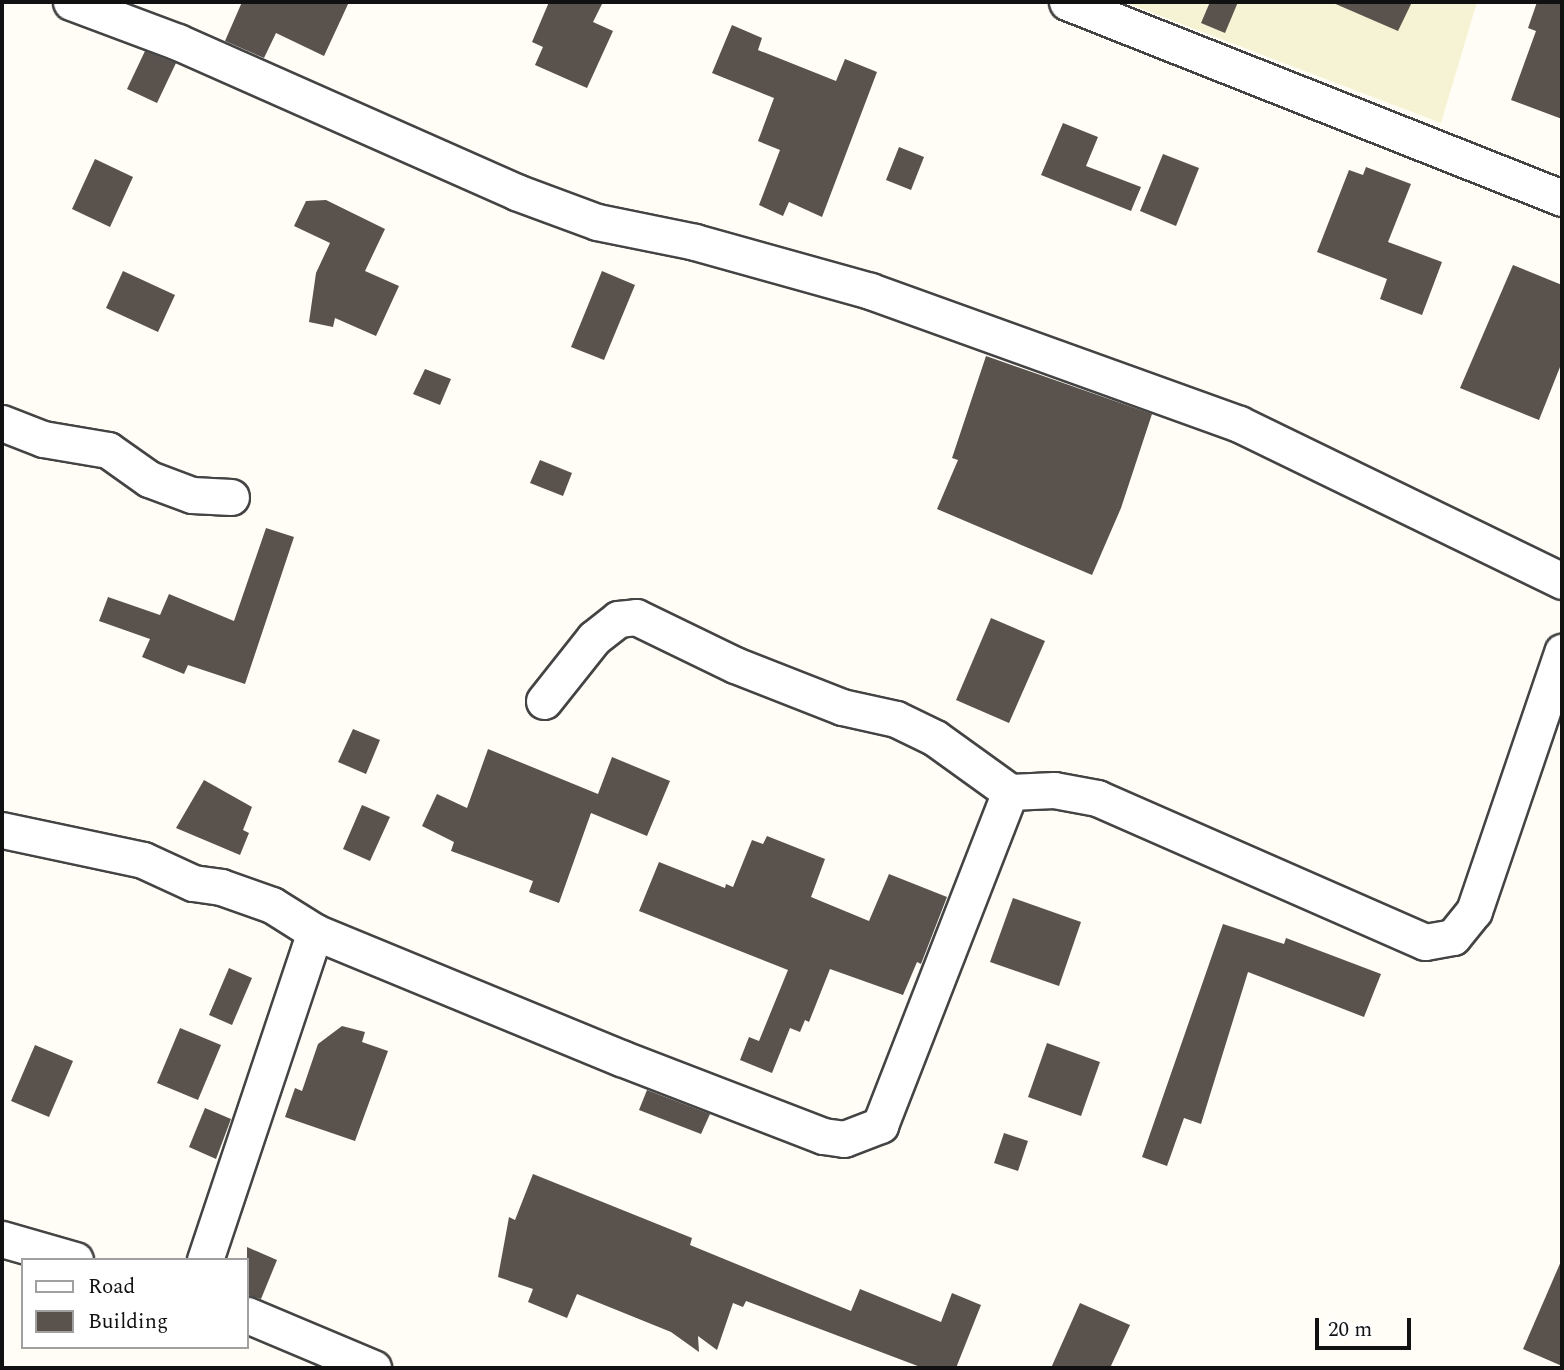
<!DOCTYPE html>
<html>
<head>
<meta charset="utf-8">
<style>
  body { margin:0 }
  #map { position:relative; width:1564px; height:1370px; overflow:hidden; background:#fffdf5; font-family:Spectral,serif }
  div>[style] { position:absolute }
  [style*='--x'] { left:calc(var(--x)*1px); top:calc(var(--y)*1px); width:calc(var(--w)*1px); rotate:calc(var(--a)*1deg) }
  .farmland>* { inset:0; background:#f6f3d4 }
  .building>* { inset:0; background:#5a524d }
  .roads { filter:drop-shadow(2px 0 #444) drop-shadow(-2px 0 #444) drop-shadow(0 2px #444) drop-shadow(0 -2px #444) }
  .minor>* { height:35px; margin:-17.5px; padding:0 17.5px; transform-origin:17.5px; border-radius:17.5px; background:#fff }
  span { translate:-50% -50%; white-space:nowrap; text-align:center; line-height:1.15; -webkit-text-stroke:7px #fff; paint-order:stroke }
  .frame { position:absolute; inset:0; border:4px solid #111; pointer-events:none }
  .legend { position:absolute; left:21px; top:1258px; width:228px; height:91px; box-sizing:border-box; background:#fff; border:2px solid #a0a0a0; margin:0; padding:9px 12px; list-style:none; font-size:21px; color:#111 }
  .legend li { display:flex; align-items:center; gap:14px; height:35px }
  .legend b { width:35px; border:2px solid #a0a0a0 }
  .scale { position:absolute; left:1315px; top:1318px; width:96px; height:32px; box-sizing:border-box; border:4px solid #111; border-top:0; padding-left:9px; font-size:21px; line-height:24px; white-space:nowrap; color:#111; -webkit-text-stroke:5px #fff; paint-order:stroke }
</style>
</head>
<body>
<div id="map">
  <div class="farmland">
    <i style="clip-path:polygon(1124px 2px,1477px 2px,1441px 123px)"></i>
  </div>
  <div class="building">
    <i style="clip-path:polygon(242px 2px,349px 2px,324px 56px,276px 33px,264px 58px,225px 41px)"></i>
    <i style="clip-path:polygon(549px 2px,603px 2px,593px 22px,613px 31px,587px 88px,535px 65px,543px 47px,532px 42px)"></i>
    <i style="clip-path:polygon(1210px 2px,1238px 2px,1225px 33px,1201px 23px)"></i>
    <i style="clip-path:polygon(1331px 2px,1412px 2px,1398px 31px)"></i>
    <i style="clip-path:polygon(1537px 2px,1562px 2px,1562px 119px,1511px 100px,1536px 31px,1528px 28px)"></i>
    <i style="clip-path:polygon(732px 25px,762px 38px,758px 50px,836px 81px,845px 59px,877px 72px,822px 217px,789px 202px,783px 216px,759px 205px,780px 150px,758px 141px,774px 98px,712px 73px)"></i>
    <i style="clip-path:polygon(145px 51px,176px 63px,157px 103px,127px 89px)"></i>
    <i style="clip-path:polygon(1063px 123px,1098px 137px,1086px 166px,1141px 187px,1131px 211px,1041px 175px)"></i>
    <i style="clip-path:polygon(899px 147px,924px 157px,911px 190px,886px 180px)"></i>
    <i style="clip-path:polygon(1163px 154px,1199px 168px,1176px 226px,1140px 211px)"></i>
    <i style="clip-path:polygon(95px 159px,133px 177px,110px 227px,72px 209px)"></i>
    <i style="clip-path:polygon(1366px 167px,1411px 184px,1388px 242px,1442px 262px,1422px 315px,1380px 299px,1387px 279px,1317px 252px,1349px 170px,1363px 175px)"></i>
    <i style="clip-path:polygon(326px 200px,385px 229px,365px 271px,399px 286px,376px 336px,335px 318px,333px 327px,309px 322px,316px 273px,330px 243px,294px 226px,306px 201px)"></i>
    <i style="clip-path:polygon(1513px 265px,1562px 285px,1562px 362px,1539px 420px,1460px 388px)"></i>
    <i style="clip-path:polygon(123px 271px,175px 295px,158px 332px,106px 308px)"></i>
    <i style="clip-path:polygon(602px 271px,635px 285px,604px 360px,571px 347px)"></i>
    <i style="clip-path:polygon(986px 356px,1152px 414px,1121px 508px,1092px 575px,937px 509px,958px 460px,952px 458px)"></i>
    <i style="clip-path:polygon(425px 369px,451px 379px,440px 405px,413px 394px)"></i>
    <i style="clip-path:polygon(540px 460px,572px 473px,563px 496px,530px 483px)"></i>
    <i style="clip-path:polygon(266px 528px,294px 537px,245px 684px,188px 665px,184px 674px,142px 657px,150px 639px,99px 621px,108px 597px,160px 615px,169px 594px,234px 621px)"></i>
    <i style="clip-path:polygon(991px 618px,1045px 641px,1009px 723px,956px 700px)"></i>
    <i style="clip-path:polygon(353px 729px,380px 740px,366px 774px,338px 762px)"></i>
    <i style="clip-path:polygon(488px 749px,598px 794px,612px 757px,670px 781px,647px 836px,591px 813px,559px 903px,529px 892px,533px 881px,451px 851px,454px 842px,422px 826px,437px 794px,467px 808px)"></i>
    <i style="clip-path:polygon(204px 780px,252px 807px,243px 830px,249px 833px,240px 855px,176px 828px)"></i>
    <i style="clip-path:polygon(362px 805px,390px 817px,370px 861px,343px 849px)"></i>
    <i style="clip-path:polygon(767px 836px,825px 859px,811px 897px,869px 921px,889px 874px,947px 897px,921px 964px,917px 962px,903px 995px,830px 969px,809px 1022px,805px 1020px,800px 1032px,790px 1028px,772px 1073px,740px 1060px,749px 1037px,759px 1041px,788px 970px,639px 911px,659px 862px,725px 888px,726px 884px,733px 887px,752px 840px,763px 844px)"></i>
    <i style="clip-path:polygon(1013px 898px,1081px 922px,1059px 986px,990px 962px)"></i>
    <i style="clip-path:polygon(1223px 924px,1284px 944px,1286px 938px,1381px 974px,1364px 1017px,1248px 972px,1201px 1124px,1184px 1118px,1167px 1166px,1142px 1157px)"></i>
    <i style="clip-path:polygon(229px 968px,252px 978px,232px 1025px,209px 1015px)"></i>
    <i style="clip-path:polygon(342px 1026px,365px 1032px,362px 1042px,388px 1051px,355px 1141px,285px 1117px,295px 1088px,302px 1091px,318px 1044px)"></i>
    <i style="clip-path:polygon(180px 1028px,221px 1045px,198px 1100px,157px 1083px)"></i>
    <i style="clip-path:polygon(1047px 1043px,1100px 1062px,1081px 1116px,1028px 1097px)"></i>
    <i style="clip-path:polygon(35px 1045px,73px 1061px,49px 1117px,11px 1101px)"></i>
    <i style="clip-path:polygon(647px 1090px,710px 1114px,701px 1134px,639px 1110px)"></i>
    <i style="clip-path:polygon(205px 1108px,231px 1119px,216px 1159px,189px 1147px)"></i>
    <i style="clip-path:polygon(1004px 1133px,1028px 1141px,1018px 1171px,994px 1163px)"></i>
    <i style="clip-path:polygon(533px 1174px,692px 1238px,690px 1245px,851px 1311px,860px 1289px,941px 1322px,952px 1293px,981px 1305px,956px 1368px,923px 1368px,746px 1301px,743px 1307px,733px 1303px,717px 1350px,698px 1336px,699px 1352px,671px 1332px,577px 1294px,567px 1318px,528px 1302px,533px 1289px,498px 1277px,509px 1217px,515px 1220px)"></i>
    <i style="clip-path:polygon(247px 1247px,277px 1260px,261px 1299px,247px 1295px)"></i>
    <i style="clip-path:polygon(1562px 1259px,1562px 1366px,1523px 1349px)"></i>
    <i style="clip-path:polygon(1080px 1303px,1130px 1325px,1110px 1368px,1051px 1368px)"></i>
  </div>
  <div class="roads">
    <div class="minor">
      <i style="--x:71;--y:2;--w:114;--a:20.5"></i>
      <i style="--x:178;--y:42;--w:370;--a:23.9"></i>
      <i style="--x:516;--y:192;--w:86;--a:20.3"></i>
      <i style="--x:597;--y:222;--w:100;--a:11.5"></i>
      <i style="--x:695;--y:242;--w:182;--a:15.6"></i>
      <i style="--x:870;--y:291;--w:392;--a:19.8"></i>
      <i style="--x:1239;--y:424;--w:359;--a:25.9"></i>
      <i style="--x:1067;--y:2;--w:532;--a:21.6"></i>
      <i style="--x:2;--y:423;--w:44;--a:21.3"></i>
      <i style="--x:43;--y:439;--w:66;--a:9.6"></i>
      <i style="--x:108;--y:450;--w:50;--a:35.3"></i>
      <i style="--x:149;--y:479;--w:46;--a:20.4"></i>
      <i style="--x:192;--y:495;--w:39;--a:3"></i>
      <i style="--x:544;--y:701;--w:80;--a:-51.6"></i>
      <i style="--x:594;--y:638;--w:31;--a:-38"></i>
      <i style="--x:618;--y:619;--w:18;--a:-6"></i>
      <i style="--x:636;--y:617;--w:110;--a:25.9"></i>
      <i style="--x:735;--y:665;--w:115;--a:21.4"></i>
      <i style="--x:842;--y:707;--w:55;--a:12.5"></i>
      <i style="--x:896;--y:719;--w:43;--a:26"></i>
      <i style="--x:935;--y:738;--w:92;--a:35.8"></i>
      <i style="--x:1010;--y:792;--w:44;--a:-2.6"></i>
      <i style="--x:1054;--y:790;--w:44;--a:10.5"></i>
      <i style="--x:1097;--y:798;--w:358;--a:23.7"></i>
      <i style="--x:1425;--y:942;--w:28;--a:-10"></i>
      <i style="--x:1453;--y:937;--w:33;--a:-51"></i>
      <i style="--x:1474;--y:911;--w:274;--a:-71.2"></i>
      <i style="--x:2;--y:830;--w:144;--a:12"></i>
      <i style="--x:143;--y:860;--w:55;--a:24.7"></i>
      <i style="--x:193;--y:883;--w:28;--a:8"></i>
      <i style="--x:221;--y:887;--w:54;--a:19.4"></i>
      <i style="--x:272;--y:905;--w:51;--a:32.1"></i>
      <i style="--x:315;--y:932;--w:331;--a:22.4"></i>
      <i style="--x:621;--y:1058;--w:217;--a:21.1"></i>
      <i style="--x:823;--y:1136;--w:21;--a:8"></i>
      <i style="--x:844;--y:1139;--w:39;--a:-21"></i>
      <i style="--x:880;--y:1125;--w:357;--a:-68.7"></i>
      <i style="--x:2;--y:1239;--w:76;--a:16"></i>
      <i style="--x:205;--y:1260;--w:346;--a:-71.5"></i>
      <i style="--x:247;--y:1315;--w:137;--a:22.8"></i>
    </div>
  </div>
  <div class="frame"></div>
  <ul class="legend">
  <li><b style="height:9px;background:#fff"></b>Road</li>
  <li><b style="height:19px;background:#5a524d"></b>Building</li>
  </ul>
  <div class="scale">20 m</div>
</div>
</body>
</html>
